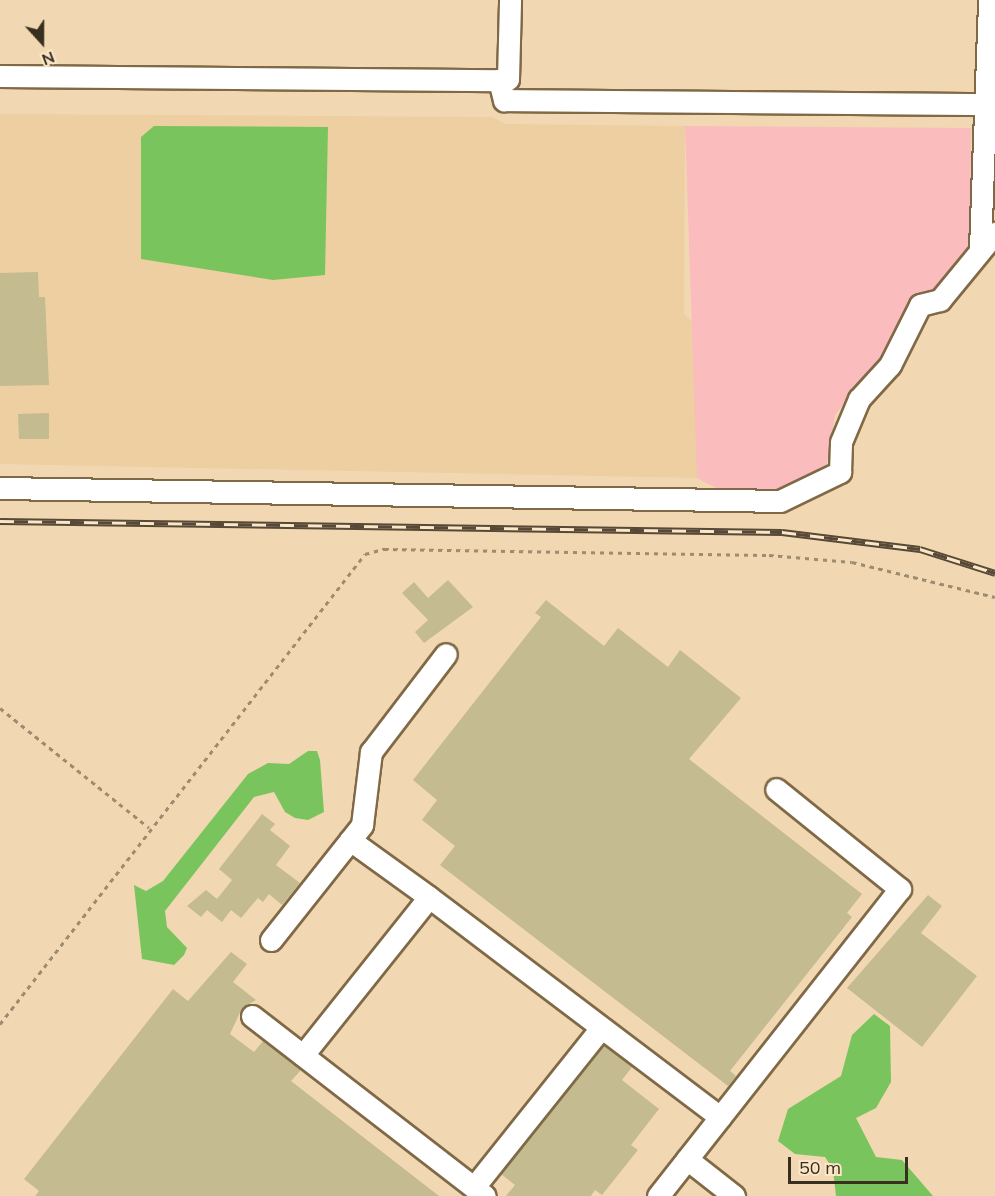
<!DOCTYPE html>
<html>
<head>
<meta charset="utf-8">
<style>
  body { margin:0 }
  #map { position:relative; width:995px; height:1196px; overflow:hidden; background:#f2d8b2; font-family:Mulish,sans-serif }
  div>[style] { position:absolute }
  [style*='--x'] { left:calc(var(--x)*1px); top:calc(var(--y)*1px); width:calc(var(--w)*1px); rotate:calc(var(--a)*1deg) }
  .built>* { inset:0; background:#edcfa1 }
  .green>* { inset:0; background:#fabcbd }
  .water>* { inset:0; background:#7ac45d }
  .building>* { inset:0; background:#c4bb90 }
  .path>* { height:3px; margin-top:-1.5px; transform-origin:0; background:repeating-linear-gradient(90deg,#9e8c70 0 4.5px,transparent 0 9px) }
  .roads { filter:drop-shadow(2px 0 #806946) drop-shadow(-2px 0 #806946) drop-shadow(0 2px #806946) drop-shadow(0 -2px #806946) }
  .minor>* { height:21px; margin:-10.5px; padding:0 10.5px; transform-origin:10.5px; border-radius:10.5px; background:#fff }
  .rail>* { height:7px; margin-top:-3.5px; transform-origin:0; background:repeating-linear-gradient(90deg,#fbe6c7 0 14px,#564937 0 28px); box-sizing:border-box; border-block:2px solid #564937 }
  span { translate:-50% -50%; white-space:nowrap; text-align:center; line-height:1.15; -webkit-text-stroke:4.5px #fbe6c7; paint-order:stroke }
  .north { position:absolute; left:12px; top:12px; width:60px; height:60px; -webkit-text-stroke:4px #fbe6c7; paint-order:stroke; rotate:159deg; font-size:16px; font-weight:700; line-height:24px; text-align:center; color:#392f20 }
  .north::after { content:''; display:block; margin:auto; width:21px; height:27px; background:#392f20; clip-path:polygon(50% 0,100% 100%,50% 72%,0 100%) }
  .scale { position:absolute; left:788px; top:1157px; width:120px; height:27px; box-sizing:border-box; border:3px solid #392f20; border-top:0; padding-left:8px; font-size:18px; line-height:21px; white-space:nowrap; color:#392f20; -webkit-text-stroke:4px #fbe6c7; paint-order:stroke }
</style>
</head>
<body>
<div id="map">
  <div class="built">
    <i style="clip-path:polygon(0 114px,492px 117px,506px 124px,685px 126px,684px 314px,699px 328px,697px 478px,0 464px)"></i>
  </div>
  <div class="green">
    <i style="clip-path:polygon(685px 126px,971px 128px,970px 246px,835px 415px,826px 468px,778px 493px,722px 491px,697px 478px)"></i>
  </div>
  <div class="water">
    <i style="clip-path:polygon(154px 126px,328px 127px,325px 275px,273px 280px,141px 259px,141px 137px)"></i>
    <i style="clip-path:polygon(308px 751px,317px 751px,320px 760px,324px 812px,308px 820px,295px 818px,285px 812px,274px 792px,254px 797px,165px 911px,167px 927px,187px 948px,184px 955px,174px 965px,142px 959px,134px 885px,146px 891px,163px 881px,248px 774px,268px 763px,289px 764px)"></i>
    <i style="clip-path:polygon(874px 1014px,890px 1026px,891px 1082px,876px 1108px,856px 1118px,876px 1157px,902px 1160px,933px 1196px,836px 1196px,833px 1169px,825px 1157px,795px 1154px,778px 1141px,788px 1109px,841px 1076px,852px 1035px)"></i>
  </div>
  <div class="building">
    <i style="clip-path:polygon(38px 272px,39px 297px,45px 297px,49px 385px,0 386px,0 273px)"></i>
    <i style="clip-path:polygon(49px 413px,49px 439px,19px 439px,18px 414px)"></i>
    <i style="clip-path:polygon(448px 580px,473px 607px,424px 643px,415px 632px,428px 620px,402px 593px,414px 582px,428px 598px)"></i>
    <i style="clip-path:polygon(546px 600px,604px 646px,618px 628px,668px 667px,680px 650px,741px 698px,689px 759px,862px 894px,847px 913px,852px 917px,730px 1071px,736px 1076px,728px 1086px,440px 865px,455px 846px,422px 820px,437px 800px,413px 780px,541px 617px,535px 613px)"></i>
    <i style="clip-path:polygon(262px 814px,275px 824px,270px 830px,290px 846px,276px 865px,300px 883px,282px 905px,269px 894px,263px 902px,258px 898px,241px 918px,231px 910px,222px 922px,207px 910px,201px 917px,187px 906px,206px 890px,217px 899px,232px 880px,219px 869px)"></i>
    <i style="clip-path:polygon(928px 895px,942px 906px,921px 933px,977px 976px,922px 1047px,847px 988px)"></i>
    <i style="clip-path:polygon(231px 952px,247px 964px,233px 982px,256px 1000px,242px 1008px,230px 1034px,254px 1052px,263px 1041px,301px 1070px,291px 1081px,439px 1196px,35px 1196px,39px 1191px,24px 1179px,173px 989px,188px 1001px)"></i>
    <i style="clip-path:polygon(604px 1045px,632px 1067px,622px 1080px,659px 1109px,631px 1145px,638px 1150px,602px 1195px,595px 1190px,591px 1196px,506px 1196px,515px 1185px,501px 1174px)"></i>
  </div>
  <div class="path">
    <i style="--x:0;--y:708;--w:191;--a:38.8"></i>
    <i style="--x:0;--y:1024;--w:595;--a:-52.17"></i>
    <i style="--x:365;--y:554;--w:20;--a:-15"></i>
    <i style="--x:384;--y:549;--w:385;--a:0.9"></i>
    <i style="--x:769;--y:555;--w:83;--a:4.8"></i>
    <i style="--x:852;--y:562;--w:147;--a:13.8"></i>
  </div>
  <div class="roads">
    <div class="minor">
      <i style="--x:0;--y:76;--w:499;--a:0.5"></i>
      <i style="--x:499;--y:80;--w:9;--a:-6"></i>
      <i style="--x:508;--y:79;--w:79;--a:-88.5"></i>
      <i style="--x:499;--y:80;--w:21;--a:76"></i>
      <i style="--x:504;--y:100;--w:484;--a:0.5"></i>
      <i style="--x:980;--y:249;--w:249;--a:-87.9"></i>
      <i style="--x:0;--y:488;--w:780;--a:0.95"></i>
      <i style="--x:780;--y:501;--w:67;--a:-25.8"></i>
      <i style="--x:840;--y:472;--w:30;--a:-88"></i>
      <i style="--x:841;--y:442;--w:47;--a:-67.3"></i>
      <i style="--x:859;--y:399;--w:46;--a:-47.6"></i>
      <i style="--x:890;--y:365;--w:67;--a:-63.4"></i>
      <i style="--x:920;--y:305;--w:21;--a:-14"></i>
      <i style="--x:940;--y:300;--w:87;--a:-50.6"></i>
      <i style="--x:350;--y:840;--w:97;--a:35.8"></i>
      <i style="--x:271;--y:940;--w:147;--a:-51.6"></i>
      <i style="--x:362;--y:825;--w:74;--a:-83"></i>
      <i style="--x:371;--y:752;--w:123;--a:-52.6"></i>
      <i style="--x:252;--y:1016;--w:294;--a:37.7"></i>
      <i style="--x:303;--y:1055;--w:202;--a:-51.4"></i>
      <i style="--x:429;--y:897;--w:365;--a:37.1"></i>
      <i style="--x:687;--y:1159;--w:60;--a:38.2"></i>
      <i style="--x:474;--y:1187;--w:203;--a:-51.4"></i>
      <i style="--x:658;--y:1196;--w:391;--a:-51.8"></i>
      <i style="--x:900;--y:889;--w:159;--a:-141.1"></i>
    </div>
  </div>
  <div class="rail">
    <i style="--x:0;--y:521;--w:782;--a:0.81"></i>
    <i style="--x:782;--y:532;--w:139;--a:7"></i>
    <i style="--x:920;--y:549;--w:79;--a:17.7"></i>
  </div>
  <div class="north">N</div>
  <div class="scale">50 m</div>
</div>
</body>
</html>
